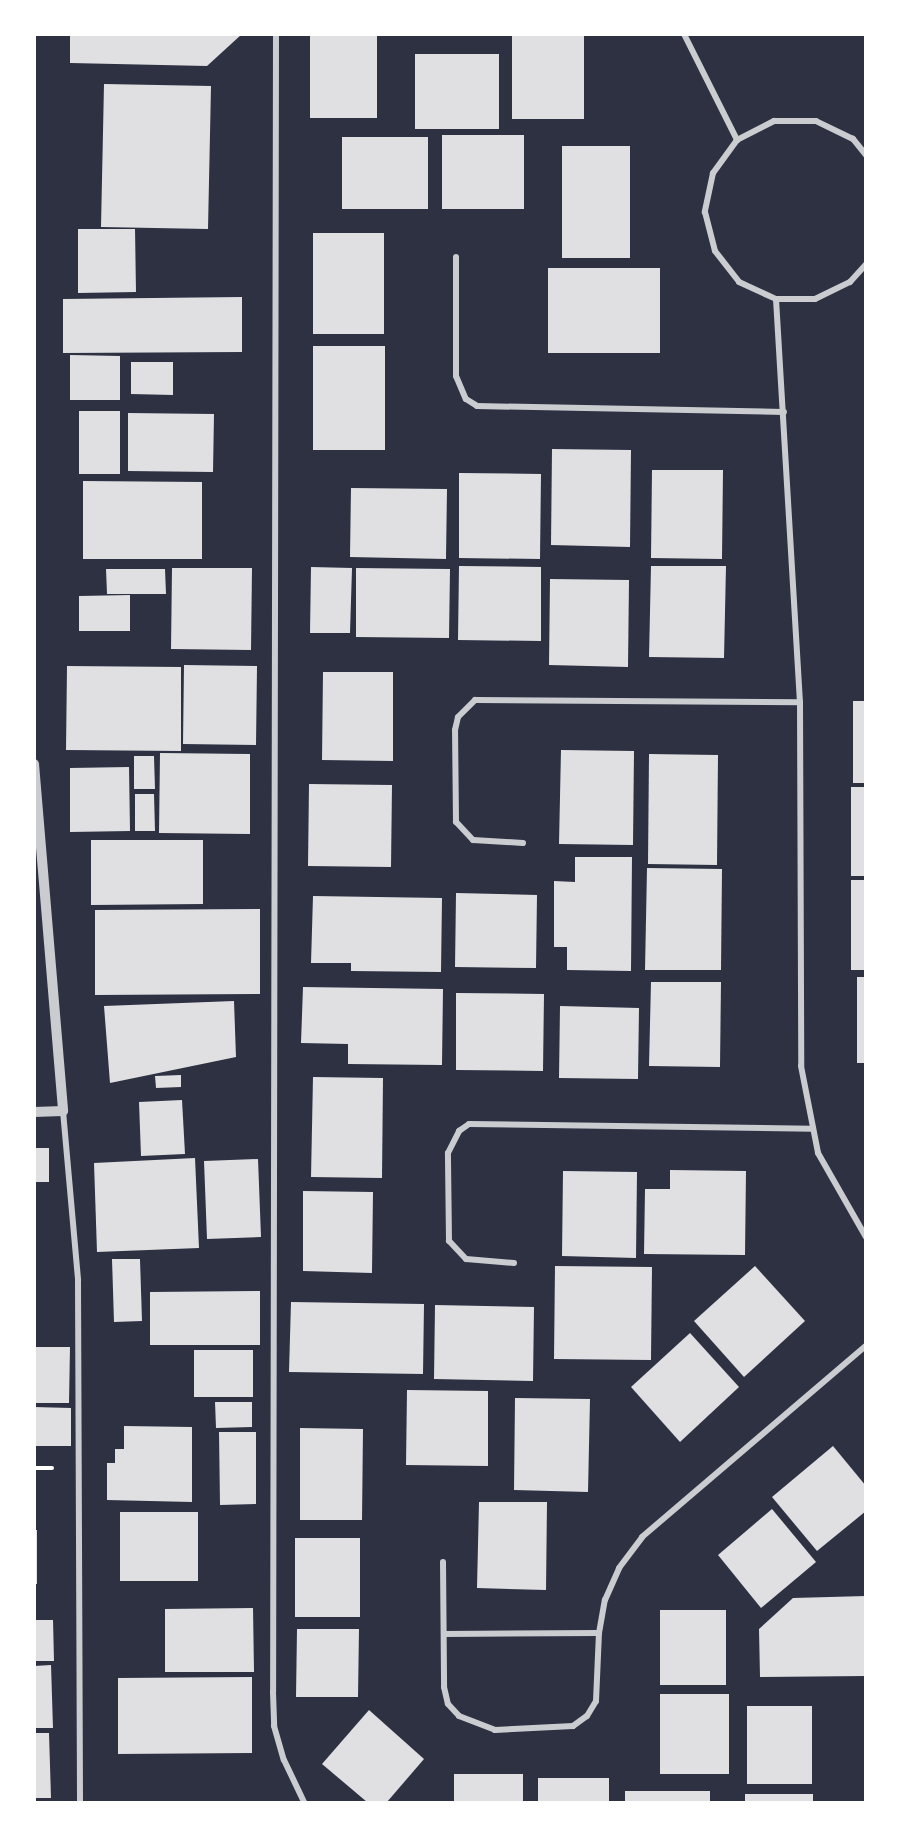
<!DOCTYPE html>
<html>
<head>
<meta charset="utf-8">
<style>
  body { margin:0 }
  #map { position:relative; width:900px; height:1837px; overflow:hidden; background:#2d3142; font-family:"Nunito Sans",sans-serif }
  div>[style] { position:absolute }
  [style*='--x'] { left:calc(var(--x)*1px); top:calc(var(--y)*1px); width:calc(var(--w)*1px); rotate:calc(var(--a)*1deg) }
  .building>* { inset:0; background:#e0e0e3 }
  .path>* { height:4px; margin:-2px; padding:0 2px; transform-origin:2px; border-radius:2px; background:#fff }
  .minor>* { height:6px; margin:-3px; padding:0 3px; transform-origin:3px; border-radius:3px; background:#caccd0 }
  .tertiary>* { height:10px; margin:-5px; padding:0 5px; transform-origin:5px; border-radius:5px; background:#caccd0 }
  span { translate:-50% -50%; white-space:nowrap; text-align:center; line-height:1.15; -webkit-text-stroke:6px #fff; paint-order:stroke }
  .frame { position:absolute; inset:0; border:36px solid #fff; pointer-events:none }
</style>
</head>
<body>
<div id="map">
  <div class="building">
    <i style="clip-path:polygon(70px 34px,242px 34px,207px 66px,70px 63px)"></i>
    <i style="clip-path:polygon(310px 34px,377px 34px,377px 118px,310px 118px)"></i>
    <i style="clip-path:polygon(512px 34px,584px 34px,584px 119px,512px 119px)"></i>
    <i style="clip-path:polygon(415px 54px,499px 54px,499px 129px,415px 129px)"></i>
    <i style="clip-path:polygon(104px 84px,211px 86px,208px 229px,101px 227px)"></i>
    <i style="clip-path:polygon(442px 135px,524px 135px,524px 209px,442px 209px)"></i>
    <i style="clip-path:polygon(342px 137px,428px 137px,428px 209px,342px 209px)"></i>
    <i style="clip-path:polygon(562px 146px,630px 146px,630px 258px,562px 258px)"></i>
    <i style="clip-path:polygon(78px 229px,135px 229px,136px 292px,78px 293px)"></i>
    <i style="clip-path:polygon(313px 233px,384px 233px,384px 334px,313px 334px)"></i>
    <i style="clip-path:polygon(548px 268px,660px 268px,660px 353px,548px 353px)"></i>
    <i style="clip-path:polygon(242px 297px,242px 352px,63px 353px,63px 299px)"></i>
    <i style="clip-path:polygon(313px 346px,385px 346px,385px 450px,313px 450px)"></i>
    <i style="clip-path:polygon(70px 355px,120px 356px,120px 400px,70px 400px)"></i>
    <i style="clip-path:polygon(131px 362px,173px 362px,173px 395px,131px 394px)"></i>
    <i style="clip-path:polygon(79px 411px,120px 411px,120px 474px,79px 474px)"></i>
    <i style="clip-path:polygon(128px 413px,214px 414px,213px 472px,128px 471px)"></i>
    <i style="clip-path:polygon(552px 449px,631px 450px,630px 547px,551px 545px)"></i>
    <i style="clip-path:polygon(652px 470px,723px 470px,722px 559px,651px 558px)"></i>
    <i style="clip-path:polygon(459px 473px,541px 474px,540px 559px,459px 558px)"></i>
    <i style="clip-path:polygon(83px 481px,202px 482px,202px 559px,83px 559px)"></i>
    <i style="clip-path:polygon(351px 488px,447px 489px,446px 559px,350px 557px)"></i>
    <i style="clip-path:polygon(459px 566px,541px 567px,541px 641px,458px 640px)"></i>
    <i style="clip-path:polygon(651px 566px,726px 566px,724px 658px,649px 657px)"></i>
    <i style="clip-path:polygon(311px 567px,352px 568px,350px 633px,310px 633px)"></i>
    <i style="clip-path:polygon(172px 568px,252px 568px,251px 650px,171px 649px)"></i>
    <i style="clip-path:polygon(356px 568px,450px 569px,449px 638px,356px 637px)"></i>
    <i style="clip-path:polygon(106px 569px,165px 569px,166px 594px,107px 594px)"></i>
    <i style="clip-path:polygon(550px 579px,629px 580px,628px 667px,549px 665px)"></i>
    <i style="clip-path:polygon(130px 595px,130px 631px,79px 631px,79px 596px)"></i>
    <i style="clip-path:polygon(184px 665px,257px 666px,256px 745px,183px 744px)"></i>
    <i style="clip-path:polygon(67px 666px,181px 667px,181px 751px,66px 750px)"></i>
    <i style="clip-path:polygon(323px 672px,393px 672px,393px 761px,322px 760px)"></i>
    <i style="clip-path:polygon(853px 701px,866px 701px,866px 783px,853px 783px)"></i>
    <i style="clip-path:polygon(561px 750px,634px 751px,633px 845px,559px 844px)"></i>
    <i style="clip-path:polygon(160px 753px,250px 754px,250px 834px,159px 833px)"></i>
    <i style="clip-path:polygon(649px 754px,718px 755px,717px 865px,648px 864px)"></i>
    <i style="clip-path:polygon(134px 756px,154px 756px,155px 789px,134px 789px)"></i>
    <i style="clip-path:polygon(129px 767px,130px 831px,70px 832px,70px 768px)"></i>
    <i style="clip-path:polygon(309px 784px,392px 785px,391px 867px,308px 866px)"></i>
    <i style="clip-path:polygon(851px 787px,866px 787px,866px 876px,851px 876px)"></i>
    <i style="clip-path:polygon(135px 794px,154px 794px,155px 831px,135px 831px)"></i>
    <i style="clip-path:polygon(91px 840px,203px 840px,203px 904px,91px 905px)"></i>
    <i style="clip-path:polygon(575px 857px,632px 857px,631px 971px,567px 970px,567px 947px,554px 947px,554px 881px,575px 882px)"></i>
    <i style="clip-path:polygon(647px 868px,722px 869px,721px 970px,645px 970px)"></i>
    <i style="clip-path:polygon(851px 880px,866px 880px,866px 970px,851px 970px)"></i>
    <i style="clip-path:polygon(456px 893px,537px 895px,536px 968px,455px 967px)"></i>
    <i style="clip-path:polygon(313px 896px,442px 898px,441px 972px,351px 971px,351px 963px,311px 963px)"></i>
    <i style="clip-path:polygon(260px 909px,260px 994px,95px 995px,95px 910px)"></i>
    <i style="clip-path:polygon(857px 977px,866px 977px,866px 1063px,857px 1063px)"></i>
    <i style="clip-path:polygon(651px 982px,721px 982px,720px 1067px,649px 1066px)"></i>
    <i style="clip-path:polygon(303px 987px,443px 989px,442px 1065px,348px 1064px,348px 1044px,301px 1043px)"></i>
    <i style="clip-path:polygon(456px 993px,544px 994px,543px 1071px,456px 1070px)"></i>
    <i style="clip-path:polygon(234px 1001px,236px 1057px,110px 1083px,104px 1006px)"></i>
    <i style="clip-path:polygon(560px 1006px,639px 1008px,638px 1079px,559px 1078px)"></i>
    <i style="clip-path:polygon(181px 1075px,181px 1087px,156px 1088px,155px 1076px)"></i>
    <i style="clip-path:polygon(313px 1077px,383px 1078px,382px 1178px,311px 1177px)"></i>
    <i style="clip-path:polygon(182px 1100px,185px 1154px,141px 1156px,139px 1102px)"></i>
    <i style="clip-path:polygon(34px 1148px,49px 1148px,49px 1182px,34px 1182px)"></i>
    <i style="clip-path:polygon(195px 1158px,199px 1248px,97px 1252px,94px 1163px)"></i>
    <i style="clip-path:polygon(258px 1159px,261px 1237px,207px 1239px,204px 1161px)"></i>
    <i style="clip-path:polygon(670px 1170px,746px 1171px,745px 1255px,644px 1254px,645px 1189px,670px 1189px)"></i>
    <i style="clip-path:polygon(563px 1171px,637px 1172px,636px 1258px,562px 1256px)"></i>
    <i style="clip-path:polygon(303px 1191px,373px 1192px,372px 1273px,303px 1271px)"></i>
    <i style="clip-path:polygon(112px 1259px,140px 1259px,142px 1321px,114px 1322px)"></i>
    <i style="clip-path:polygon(555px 1266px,652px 1267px,651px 1360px,554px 1359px)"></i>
    <i style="clip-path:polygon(755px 1266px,805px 1321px,744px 1377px,694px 1321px)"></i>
    <i style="clip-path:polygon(260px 1291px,260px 1345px,150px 1345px,150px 1292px)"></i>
    <i style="clip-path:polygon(291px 1302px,424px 1304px,423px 1374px,289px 1372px)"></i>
    <i style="clip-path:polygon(435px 1305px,534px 1307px,533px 1381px,434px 1379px)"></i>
    <i style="clip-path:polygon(690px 1333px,739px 1387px,680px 1442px,631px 1387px)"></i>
    <i style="clip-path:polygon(34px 1347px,70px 1347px,69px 1403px,34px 1403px)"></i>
    <i style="clip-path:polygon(194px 1350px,253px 1350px,253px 1397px,194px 1397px)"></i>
    <i style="clip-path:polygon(407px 1390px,488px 1391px,488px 1466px,406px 1465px)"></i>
    <i style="clip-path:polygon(515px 1398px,590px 1399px,588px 1492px,514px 1490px)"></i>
    <i style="clip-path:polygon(215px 1402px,252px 1402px,252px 1427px,216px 1428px)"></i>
    <i style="clip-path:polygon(34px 1407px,71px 1408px,71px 1446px,34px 1446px)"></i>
    <i style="clip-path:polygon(124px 1426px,192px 1427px,192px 1502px,107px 1500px,107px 1463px,115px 1463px,115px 1449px,124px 1449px)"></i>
    <i style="clip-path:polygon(300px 1428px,363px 1429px,362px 1520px,300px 1520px)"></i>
    <i style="clip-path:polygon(219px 1432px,256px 1432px,256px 1504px,220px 1505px)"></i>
    <i style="clip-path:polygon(833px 1446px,866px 1486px,866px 1511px,817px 1551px,772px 1497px)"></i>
    <i style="clip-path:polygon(479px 1502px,547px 1502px,546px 1590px,477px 1588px)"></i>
    <i style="clip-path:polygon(772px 1509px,816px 1562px,761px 1608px,718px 1555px)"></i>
    <i style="clip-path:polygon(120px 1512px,198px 1512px,198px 1581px,120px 1581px)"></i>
    <i style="clip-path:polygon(34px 1530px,37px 1530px,37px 1584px,34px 1584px)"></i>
    <i style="clip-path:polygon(295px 1538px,360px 1538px,360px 1617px,295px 1617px)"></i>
    <i style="clip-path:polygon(866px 1596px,866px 1676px,760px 1677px,759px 1629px,793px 1598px)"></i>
    <i style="clip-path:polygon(253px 1608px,254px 1672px,165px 1672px,165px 1609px)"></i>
    <i style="clip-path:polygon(660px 1610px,726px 1610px,726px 1685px,660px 1685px)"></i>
    <i style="clip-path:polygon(34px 1620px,53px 1620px,54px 1661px,34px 1661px)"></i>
    <i style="clip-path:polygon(297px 1629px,359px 1629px,358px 1697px,296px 1697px)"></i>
    <i style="clip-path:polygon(51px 1665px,53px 1728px,34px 1728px,34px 1666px)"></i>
    <i style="clip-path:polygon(252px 1677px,252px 1753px,118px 1754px,118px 1678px)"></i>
    <i style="clip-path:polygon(660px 1694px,729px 1694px,729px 1774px,660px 1774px)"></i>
    <i style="clip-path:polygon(747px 1706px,812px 1706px,812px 1784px,747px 1784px)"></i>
    <i style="clip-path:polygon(369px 1710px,424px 1759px,387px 1802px,367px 1802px,322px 1764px)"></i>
    <i style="clip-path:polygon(34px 1733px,49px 1733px,51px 1798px,34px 1798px)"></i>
    <i style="clip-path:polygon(454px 1774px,523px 1774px,523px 1802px,454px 1802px)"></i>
    <i style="clip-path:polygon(538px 1778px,609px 1778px,609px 1802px,538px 1802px)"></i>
    <i style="clip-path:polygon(625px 1791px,710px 1791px,710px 1802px,625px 1802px)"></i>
    <i style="clip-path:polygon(745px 1794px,813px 1794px,813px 1802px,745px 1802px)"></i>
  </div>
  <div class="path">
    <i style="--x:34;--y:1468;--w:18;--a:0"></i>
  </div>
  <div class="minor">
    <i style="--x:276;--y:34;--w:1658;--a:90.1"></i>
    <i style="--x:273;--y:1692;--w:34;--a:88"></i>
    <i style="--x:274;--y:1726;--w:35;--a:74"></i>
    <i style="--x:284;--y:1760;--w:47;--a:64.5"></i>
    <i style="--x:684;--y:34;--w:119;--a:63.4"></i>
    <i style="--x:866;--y:155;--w:21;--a:-129"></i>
    <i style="--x:853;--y:139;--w:41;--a:-154.1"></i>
    <i style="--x:816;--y:121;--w:42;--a:180"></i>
    <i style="--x:774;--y:121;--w:42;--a:152.8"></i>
    <i style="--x:737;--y:140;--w:41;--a:126"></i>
    <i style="--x:713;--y:173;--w:40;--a:102"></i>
    <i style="--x:705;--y:212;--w:40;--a:75.6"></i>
    <i style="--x:715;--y:251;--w:39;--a:52"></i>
    <i style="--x:739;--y:282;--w:41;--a:24.7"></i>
    <i style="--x:776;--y:299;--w:39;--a:0"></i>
    <i style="--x:815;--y:299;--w:39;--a:-26"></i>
    <i style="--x:850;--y:282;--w:24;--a:-48"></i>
    <i style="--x:456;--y:257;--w:119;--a:90"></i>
    <i style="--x:456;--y:376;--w:25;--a:67"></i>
    <i style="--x:466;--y:399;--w:13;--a:32"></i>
    <i style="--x:477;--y:406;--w:307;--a:1.1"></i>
    <i style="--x:776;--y:299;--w:404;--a:86.6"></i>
    <i style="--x:800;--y:702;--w:364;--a:89.8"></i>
    <i style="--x:801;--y:1066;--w:89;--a:78.9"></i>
    <i style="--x:818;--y:1153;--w:97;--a:60.3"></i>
    <i style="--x:523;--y:843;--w:50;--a:-176.6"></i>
    <i style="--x:473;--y:840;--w:25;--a:-133"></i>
    <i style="--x:456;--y:822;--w:92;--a:-90.6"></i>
    <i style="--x:455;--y:730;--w:13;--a:-77"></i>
    <i style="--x:458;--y:717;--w:24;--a:-45"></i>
    <i style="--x:475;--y:700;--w:325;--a:0.4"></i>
    <i style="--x:63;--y:1111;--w:170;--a:84.9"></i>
    <i style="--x:78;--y:1280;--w:522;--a:89.78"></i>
    <i style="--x:514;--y:1263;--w:48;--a:-175.2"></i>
    <i style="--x:466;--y:1259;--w:25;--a:-133"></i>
    <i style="--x:449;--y:1241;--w:88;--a:-90.7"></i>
    <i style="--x:448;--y:1153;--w:25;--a:-63"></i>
    <i style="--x:459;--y:1131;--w:12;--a:-35"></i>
    <i style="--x:469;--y:1124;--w:343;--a:0.8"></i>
    <i style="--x:443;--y:1562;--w:125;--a:89.5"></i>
    <i style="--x:444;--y:1687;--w:17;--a:77"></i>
    <i style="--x:448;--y:1704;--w:16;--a:47"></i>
    <i style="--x:459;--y:1716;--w:39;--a:21"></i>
    <i style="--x:495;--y:1730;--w:78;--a:-2.9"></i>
    <i style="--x:573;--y:1726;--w:17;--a:-36"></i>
    <i style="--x:587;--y:1716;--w:17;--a:-59"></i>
    <i style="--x:596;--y:1701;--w:68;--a:-87.5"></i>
    <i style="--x:599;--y:1633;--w:34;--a:-80"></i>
    <i style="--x:605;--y:1600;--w:35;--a:-66"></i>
    <i style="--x:619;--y:1568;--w:39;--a:-53"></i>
    <i style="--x:642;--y:1537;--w:294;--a:-40.5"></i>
    <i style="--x:444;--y:1634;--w:155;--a:-0.4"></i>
  </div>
  <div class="tertiary">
    <i style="--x:34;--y:764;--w:348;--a:85.2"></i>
    <i style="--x:63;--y:1111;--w:29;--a:178"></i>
  </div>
  <div class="frame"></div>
</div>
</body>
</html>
